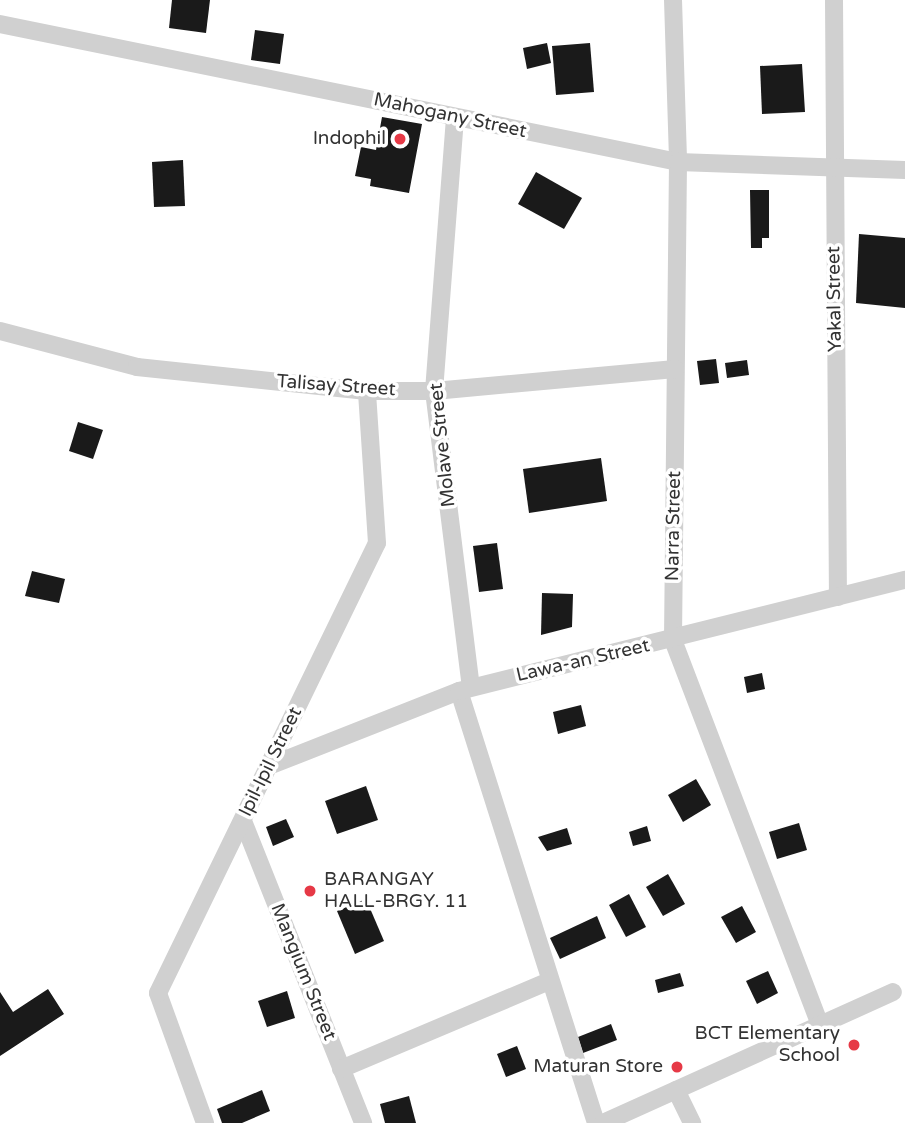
<!DOCTYPE html>
<html>
<head>
<meta charset="utf-8">
<style>
  body { margin:0 }
  #map { position:relative; width:905px; height:1123px; overflow:hidden; background:#fff; font-family:"Varela Round",sans-serif }
  div>[style] { position:absolute }
  [style*='--x'] { left:calc(var(--x)*1px); top:calc(var(--y)*1px); width:calc(var(--w)*1px); rotate:calc(var(--a)*1deg) }
  .building>* { inset:0; background:#1a1a1a }
  .street>* { height:18px; margin:-9px; padding:0 9px; transform-origin:9px; border-radius:9px; background:#d0d0d0 }
  .dots>* { width:19px; height:19px; translate:-50% -50%; box-sizing:border-box; border:4px solid #fff; border-radius:50% }
  span { translate:-50% -50%; white-space:nowrap; text-align:center; line-height:1.15; -webkit-text-stroke:7px #fff; paint-order:stroke }
  .street-label { font-size:19px; color:#333 }
  .poi-label { font-size:19px; color:#333 }
  .right { translate:-100% -50%; text-align:right }
  .left { translate:0 -50%; text-align:left }
</style>
</head>
<body>
<div id="map">
  <div class="building">
    <i style="clip-path:polygon(172px 0,210px 0,206px 33px,169px 28px)"></i>
    <i style="clip-path:polygon(255px 30px,284px 34px,280px 64px,251px 60px)"></i>
    <i style="clip-path:polygon(547px 43px,551px 63px,527px 69px,523px 48px)"></i>
    <i style="clip-path:polygon(590px 43px,594px 92px,556px 95px,552px 46px)"></i>
    <i style="clip-path:polygon(802px 64px,805px 112px,762px 114px,760px 66px)"></i>
    <i style="clip-path:polygon(382px 117px,422px 124px,409px 193px,370px 186px,371px 179px,355px 176px,361px 147px,376px 150px)"></i>
    <i style="clip-path:polygon(183px 160px,185px 206px,154px 207px,152px 162px)"></i>
    <i style="clip-path:polygon(536px 172px,582px 198px,564px 229px,518px 204px)"></i>
    <i style="clip-path:polygon(750px 190px,769px 190px,769px 238px,762px 238px,762px 248px,751px 248px)"></i>
    <i style="clip-path:polygon(859px 234px,905px 238px,905px 308px,856px 303px)"></i>
    <i style="clip-path:polygon(716px 359px,719px 383px,700px 385px,697px 361px)"></i>
    <i style="clip-path:polygon(747px 360px,749px 375px,727px 378px,725px 363px)"></i>
    <i style="clip-path:polygon(78px 422px,103px 430px,93px 459px,69px 451px)"></i>
    <i style="clip-path:polygon(601px 458px,607px 501px,529px 513px,523px 469px)"></i>
    <i style="clip-path:polygon(497px 543px,503px 589px,479px 592px,473px 546px)"></i>
    <i style="clip-path:polygon(32px 571px,65px 579px,59px 603px,25px 596px)"></i>
    <i style="clip-path:polygon(542px 593px,573px 594px,572px 627px,541px 635px)"></i>
    <i style="clip-path:polygon(762px 673px,765px 689px,747px 693px,744px 677px)"></i>
    <i style="clip-path:polygon(581px 705px,586px 726px,558px 734px,553px 712px)"></i>
    <i style="clip-path:polygon(696px 779px,711px 805px,683px 822px,668px 795px)"></i>
    <i style="clip-path:polygon(366px 786px,378px 820px,337px 834px,325px 801px)"></i>
    <i style="clip-path:polygon(286px 819px,294px 837px,273px 846px,266px 827px)"></i>
    <i style="clip-path:polygon(799px 823px,807px 850px,777px 859px,769px 832px)"></i>
    <i style="clip-path:polygon(647px 826px,651px 841px,633px 846px,629px 832px)"></i>
    <i style="clip-path:polygon(567px 828px,572px 844px,547px 851px,538px 837px)"></i>
    <i style="clip-path:polygon(668px 874px,685px 904px,663px 916px,646px 887px)"></i>
    <i style="clip-path:polygon(629px 894px,646px 927px,626px 937px,609px 905px)"></i>
    <i style="clip-path:polygon(366px 899px,384px 941px,355px 954px,337px 911px)"></i>
    <i style="clip-path:polygon(742px 906px,756px 932px,736px 943px,721px 917px)"></i>
    <i style="clip-path:polygon(597px 916px,606px 938px,560px 959px,550px 938px)"></i>
    <i style="clip-path:polygon(768px 971px,778px 993px,757px 1004px,746px 981px)"></i>
    <i style="clip-path:polygon(680px 973px,684px 986px,658px 993px,655px 980px)"></i>
    <i style="clip-path:polygon(48px 989px,64px 1014px,0 1056px,0 992px,13px 1012px)"></i>
    <i style="clip-path:polygon(287px 991px,295px 1018px,267px 1027px,258px 1001px)"></i>
    <i style="clip-path:polygon(611px 1024px,617px 1040px,583px 1053px,578px 1037px)"></i>
    <i style="clip-path:polygon(517px 1046px,526px 1069px,506px 1077px,497px 1054px)"></i>
    <i style="clip-path:polygon(262px 1090px,270px 1111px,242px 1123px,222px 1123px,217px 1109px)"></i>
    <i style="clip-path:polygon(409px 1096px,416px 1123px,385px 1123px,380px 1104px)"></i>
  </div>
  <div class="street">
    <i style="--x:673;--y:0;--w:162;--a:88.2"></i>
    <i style="--x:678;--y:162;--w:478;--a:90.6"></i>
    <i style="--x:673;--y:640;--w:412;--a:69.1"></i>
    <i style="--x:834;--y:0;--w:597;--a:89.62"></i>
    <i style="--x:0;--y:24;--w:692;--a:11.5"></i>
    <i style="--x:678;--y:162;--w:227;--a:2"></i>
    <i style="--x:455;--y:118;--w:274;--a:94.4"></i>
    <i style="--x:434;--y:391;--w:298;--a:82.9"></i>
    <i style="--x:0;--y:331;--w:142;--a:14.7"></i>
    <i style="--x:137;--y:367;--w:231;--a:6"></i>
    <i style="--x:367;--y:391;--w:67;--a:0"></i>
    <i style="--x:434;--y:391;--w:242;--a:-5.2"></i>
    <i style="--x:459;--y:691;--w:453;--a:72.4"></i>
    <i style="--x:269;--y:766;--w:204;--a:-21.5"></i>
    <i style="--x:459;--y:691;--w:460;--a:-14"></i>
    <i style="--x:243;--y:821;--w:325;--a:68.3"></i>
    <i style="--x:341;--y:1069;--w:226;--a:-22.9"></i>
    <i style="--x:676;--y:1090;--w:37;--a:64"></i>
    <i style="--x:205;--y:1123;--w:138;--a:-109.9"></i>
    <i style="--x:158;--y:993;--w:500;--a:-64.05"></i>
    <i style="--x:377;--y:543;--w:152;--a:-93.8"></i>
    <i style="--x:603;--y:1123;--w:318;--a:-24.3"></i>
  </div>
  <div class="dots">
    <i style="left:400px;top:139px;background:#e63946"></i>
    <i style="left:310px;top:891px;background:#e63946"></i>
    <i style="left:854px;top:1045px;background:#e63946"></i>
    <i style="left:677px;top:1067px;background:#e63946"></i>
  </div>
  <div class="street-label">
    <span style="left:450px;top:116px;rotate:12deg">Mahogany Street</span>
    <span style="left:835px;top:299px;rotate:-91deg">Yakal Street</span>
    <span style="left:336px;top:386px;rotate:4deg">Talisay Street</span>
    <span style="left:443px;top:445px;rotate:-96deg">Molave Street</span>
    <span style="left:674px;top:526px;rotate:-89deg">Narra Street</span>
    <span style="left:583px;top:661px;rotate:-13deg">Lawa-an Street</span>
    <span style="left:271px;top:762px;rotate:-64deg">Ipil-Ipil Street</span>
    <span style="left:303px;top:972px;rotate:68deg">Mangium Street</span>
  </div>
  <div class="poi-label">
    <span class="right" style="left:386px;top:139px">Indophil</span>
    <span class="left" style="left:324px;top:891px">BARANGAY<br>HALL-BRGY. 11</span>
    <span class="right" style="left:840px;top:1045px">BCT Elementary<br>School</span>
    <span class="right" style="left:663px;top:1067px">Maturan Store</span>
  </div>
</div>
</body>
</html>
